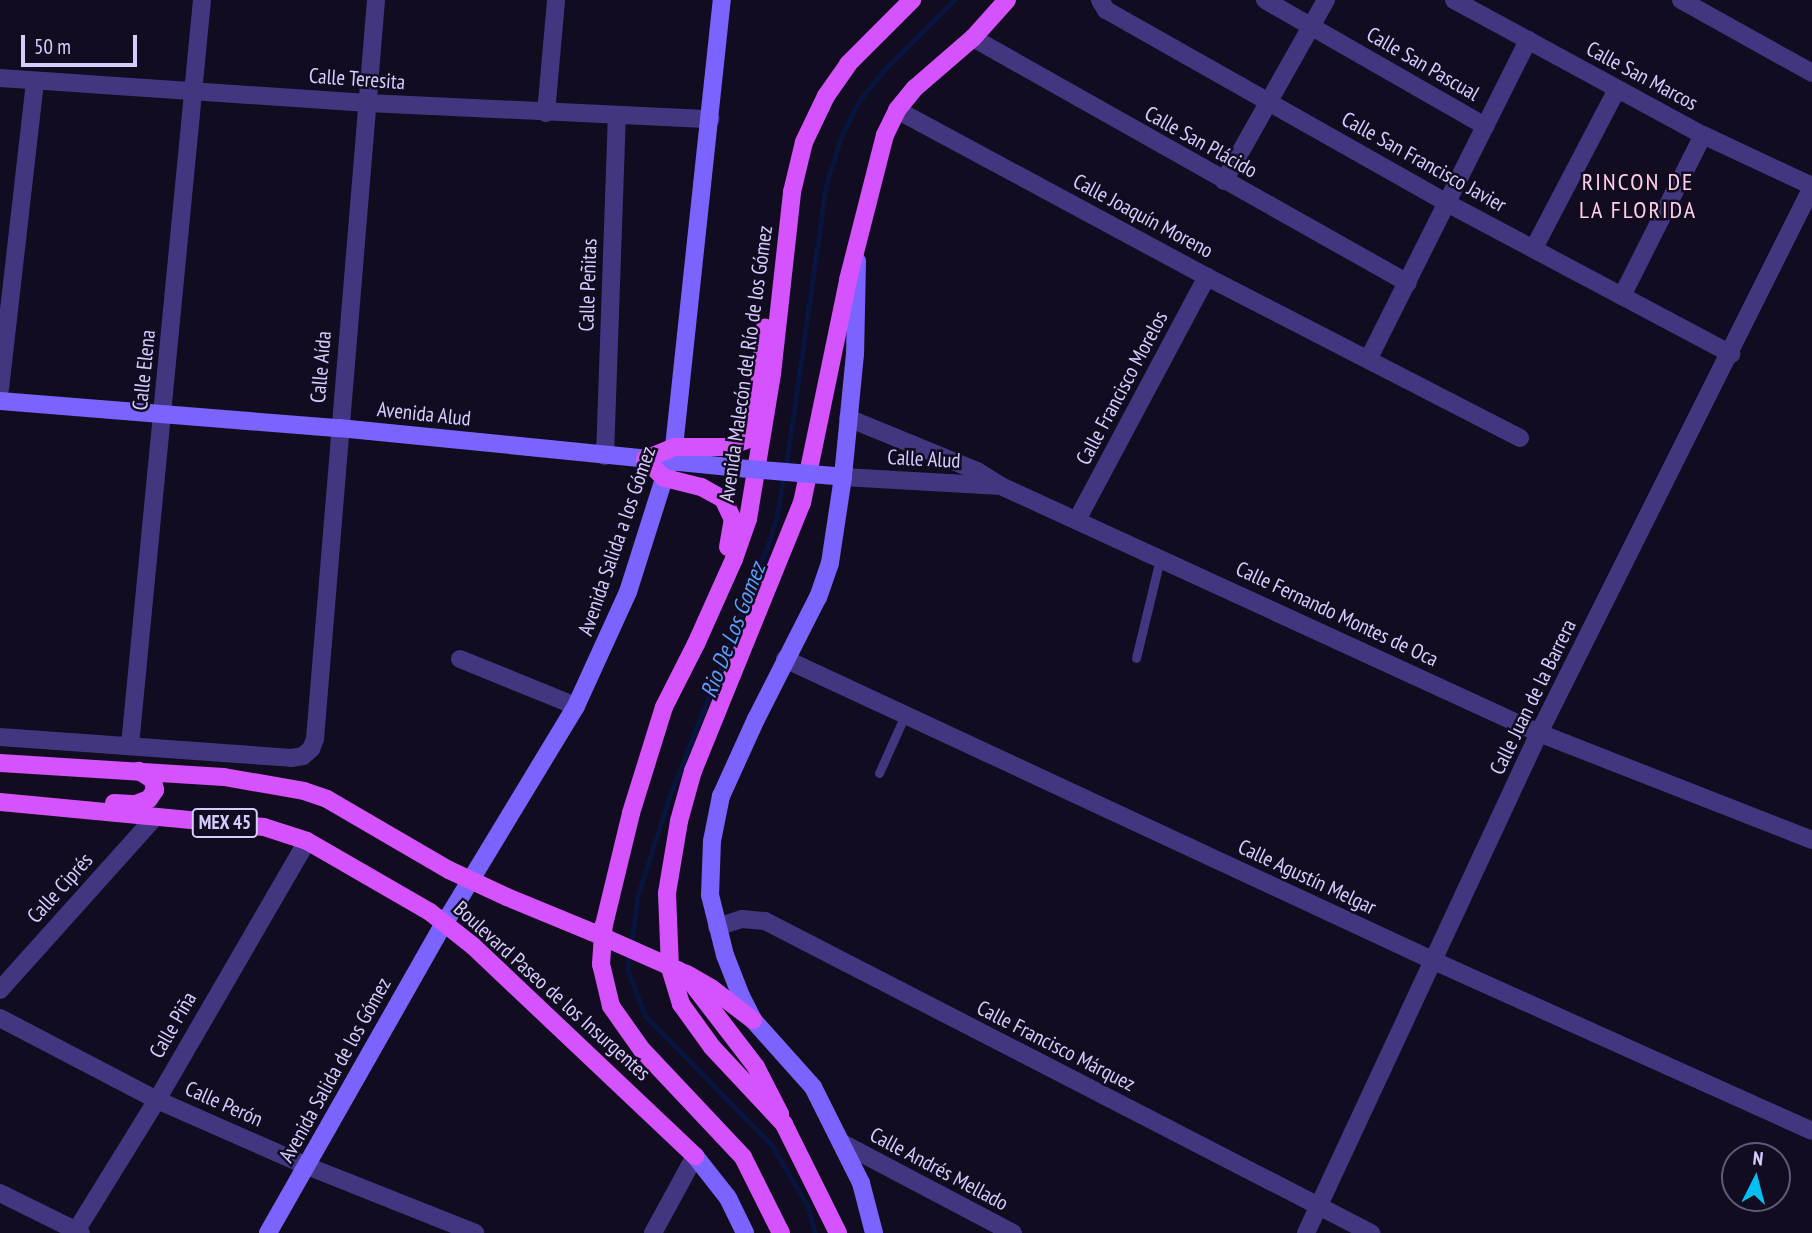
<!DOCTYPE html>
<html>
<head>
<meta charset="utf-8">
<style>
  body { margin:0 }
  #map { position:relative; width:1812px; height:1233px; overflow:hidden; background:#120c20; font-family:"PT Sans Narrow",sans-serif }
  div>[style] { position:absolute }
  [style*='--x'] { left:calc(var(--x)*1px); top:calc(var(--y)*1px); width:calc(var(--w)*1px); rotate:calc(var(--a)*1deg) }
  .stream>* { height:4.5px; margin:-2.25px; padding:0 2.25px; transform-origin:2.25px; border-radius:2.25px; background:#08153e }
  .lane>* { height:9px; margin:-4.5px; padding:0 4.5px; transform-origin:4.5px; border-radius:4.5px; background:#423680 }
  .street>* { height:18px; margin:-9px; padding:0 9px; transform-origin:9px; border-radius:9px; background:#423680 }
  .secondary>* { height:18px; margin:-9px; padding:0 9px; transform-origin:9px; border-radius:9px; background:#7a63ff }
  .primary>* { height:18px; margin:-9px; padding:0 9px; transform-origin:9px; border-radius:9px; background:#d453ff }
  .secondary-bridge>* { height:18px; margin:-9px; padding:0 9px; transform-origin:9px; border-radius:9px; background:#7a63ff }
  .primary-bridge>* { height:18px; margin:-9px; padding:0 9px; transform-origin:9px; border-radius:9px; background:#d453ff }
  span { translate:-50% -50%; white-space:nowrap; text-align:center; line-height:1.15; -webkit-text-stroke:5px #120c20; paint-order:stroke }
  .shield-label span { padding:2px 5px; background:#120c20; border:2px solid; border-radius:5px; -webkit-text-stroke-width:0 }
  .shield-label { font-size:19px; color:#d8ccff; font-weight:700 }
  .street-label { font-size:21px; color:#d8ccff }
  .water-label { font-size:23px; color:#5a9eff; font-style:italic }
  .quarter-label { font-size:24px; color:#ffcee7; letter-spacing:2px }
  .north { position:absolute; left:1721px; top:1142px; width:70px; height:70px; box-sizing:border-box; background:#120c20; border:2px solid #615979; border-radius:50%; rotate:6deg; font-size:19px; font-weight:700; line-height:28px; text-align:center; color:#d8ccff }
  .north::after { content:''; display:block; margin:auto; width:24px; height:32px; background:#00bff7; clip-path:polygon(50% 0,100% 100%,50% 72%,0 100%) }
  .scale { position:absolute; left:21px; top:35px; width:116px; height:32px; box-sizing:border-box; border:4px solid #d8ccff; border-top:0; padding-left:9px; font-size:21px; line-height:24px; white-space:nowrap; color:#d8ccff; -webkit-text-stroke:5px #120c20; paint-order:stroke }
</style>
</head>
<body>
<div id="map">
  <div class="stream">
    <i style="--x:786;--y:466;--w:283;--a:-81.9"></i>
    <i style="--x:826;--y:186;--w:49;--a:-73.4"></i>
    <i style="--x:840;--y:139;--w:42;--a:-63.4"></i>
    <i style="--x:859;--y:101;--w:38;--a:-51"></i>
    <i style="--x:883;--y:71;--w:100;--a:-45"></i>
    <i style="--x:631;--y:944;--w:49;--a:-81.9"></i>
    <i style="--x:638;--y:895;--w:105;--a:-72.3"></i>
    <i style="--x:670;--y:795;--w:269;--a:-68.6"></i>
    <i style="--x:768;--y:545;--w:31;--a:-73"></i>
    <i style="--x:777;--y:515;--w:41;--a:-80.1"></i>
    <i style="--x:629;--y:953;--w:17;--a:93"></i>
    <i style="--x:628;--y:970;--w:48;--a:69.3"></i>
    <i style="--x:645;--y:1015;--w:182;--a:45.7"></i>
    <i style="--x:772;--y:1145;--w:71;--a:59.5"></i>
    <i style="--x:808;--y:1206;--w:28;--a:75"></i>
  </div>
  <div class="lane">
    <i style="--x:1136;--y:658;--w:102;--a:-76.4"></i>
    <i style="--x:879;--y:773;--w:64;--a:-65.9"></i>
  </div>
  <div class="street">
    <i style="--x:1100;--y:0;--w:12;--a:59"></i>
    <i style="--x:1106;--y:10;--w:392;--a:29.5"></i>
    <i style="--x:1447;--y:203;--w:322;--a:28"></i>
    <i style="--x:1265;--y:0;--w:254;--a:29.8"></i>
    <i style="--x:1454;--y:0;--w:283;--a:28.5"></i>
    <i style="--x:1703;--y:135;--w:120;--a:25.1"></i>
    <i style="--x:1681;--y:0;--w:150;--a:29.1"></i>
    <i style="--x:973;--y:38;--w:499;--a:29.4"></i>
    <i style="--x:0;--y:78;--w:369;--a:3.9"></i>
    <i style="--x:368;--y:103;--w:343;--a:2.7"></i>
    <i style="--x:897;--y:110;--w:352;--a:28.3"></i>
    <i style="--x:1207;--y:277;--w:352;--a:27.2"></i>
    <i style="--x:546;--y:113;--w:113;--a:-84.9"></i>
    <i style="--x:1224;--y:181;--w:208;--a:-60.6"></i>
    <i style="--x:1534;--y:248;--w:179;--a:-62.4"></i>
    <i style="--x:1622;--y:296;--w:180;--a:-63.3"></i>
    <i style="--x:1369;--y:358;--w:356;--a:-63.4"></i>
    <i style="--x:0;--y:389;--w:310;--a:-83.5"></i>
    <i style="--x:848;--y:418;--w:139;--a:22.3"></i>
    <i style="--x:977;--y:471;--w:28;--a:32"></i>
    <i style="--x:1001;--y:486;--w:592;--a:24.66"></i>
    <i style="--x:1539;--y:733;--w:293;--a:21.4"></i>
    <i style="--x:605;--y:456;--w:340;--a:-88"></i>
    <i style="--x:843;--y:477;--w:158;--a:3.3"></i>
    <i style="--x:1077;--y:520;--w:276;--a:-61.9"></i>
    <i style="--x:460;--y:659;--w:125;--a:22.1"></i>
    <i style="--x:785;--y:659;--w:716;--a:24.95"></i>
    <i style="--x:1434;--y:961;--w:414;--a:24.2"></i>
    <i style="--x:0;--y:737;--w:292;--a:4.1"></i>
    <i style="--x:291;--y:758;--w:12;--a:-9"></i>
    <i style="--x:303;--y:756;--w:11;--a:-41"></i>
    <i style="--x:311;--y:749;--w:11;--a:-68"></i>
    <i style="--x:315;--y:739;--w:742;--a:-85.28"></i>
    <i style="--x:130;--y:745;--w:748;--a:-84.48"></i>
    <i style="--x:717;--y:927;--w:26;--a:-18"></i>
    <i style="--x:742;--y:919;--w:23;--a:5"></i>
    <i style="--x:765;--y:921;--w:682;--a:27.24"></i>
    <i style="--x:0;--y:990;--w:232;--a:-48.1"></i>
    <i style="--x:0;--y:1018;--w:177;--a:27.6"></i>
    <i style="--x:157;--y:1100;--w:164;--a:23.7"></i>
    <i style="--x:307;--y:1166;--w:181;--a:21.7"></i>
    <i style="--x:844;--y:1144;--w:191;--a:27.8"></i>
    <i style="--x:0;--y:1193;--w:90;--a:26.3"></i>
    <i style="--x:76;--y:1231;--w:154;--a:-58.3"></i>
    <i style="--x:157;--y:1100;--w:299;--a:-59.9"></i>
    <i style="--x:653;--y:1233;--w:88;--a:-61.4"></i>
    <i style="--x:1306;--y:1233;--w:552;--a:-65.01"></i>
    <i style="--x:1539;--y:733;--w:610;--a:-63.43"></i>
  </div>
  <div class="secondary">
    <i style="--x:857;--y:261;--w:93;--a:91.2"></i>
    <i style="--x:855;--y:354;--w:124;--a:95.6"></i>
    <i style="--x:843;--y:477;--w:87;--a:98.6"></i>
    <i style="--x:830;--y:563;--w:36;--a:109"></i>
    <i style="--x:818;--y:597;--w:137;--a:116.9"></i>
    <i style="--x:756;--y:719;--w:85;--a:114.4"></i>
    <i style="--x:721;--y:796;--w:46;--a:101.3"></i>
    <i style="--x:712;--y:841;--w:54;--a:92.1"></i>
    <i style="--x:710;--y:895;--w:62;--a:76"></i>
    <i style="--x:725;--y:955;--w:44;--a:68.7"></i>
    <i style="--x:741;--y:996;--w:27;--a:63"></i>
    <i style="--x:753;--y:1020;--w:90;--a:48.2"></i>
    <i style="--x:813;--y:1087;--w:107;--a:63.4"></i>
    <i style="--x:861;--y:1183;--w:52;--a:75.4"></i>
    <i style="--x:0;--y:401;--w:340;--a:4.6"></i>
    <i style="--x:339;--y:428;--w:400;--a:5.7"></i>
    <i style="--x:695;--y:1156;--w:53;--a:51.8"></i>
    <i style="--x:728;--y:1198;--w:39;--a:64"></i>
    <i style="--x:268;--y:1233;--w:350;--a:-60.4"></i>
    <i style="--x:441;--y:929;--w:261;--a:-58.8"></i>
    <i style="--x:576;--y:706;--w:125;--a:-65.5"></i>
    <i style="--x:628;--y:592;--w:152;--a:-72.4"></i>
    <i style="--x:674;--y:447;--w:450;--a:-83.9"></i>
  </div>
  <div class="primary">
    <i style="--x:728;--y:547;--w:27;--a:-80"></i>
    <i style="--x:733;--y:520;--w:23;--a:-115"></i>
    <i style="--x:723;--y:499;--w:25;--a:-151"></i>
    <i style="--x:701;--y:487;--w:38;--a:-166"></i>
    <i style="--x:664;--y:478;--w:27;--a:-135"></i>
    <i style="--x:645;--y:459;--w:31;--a:-22"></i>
    <i style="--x:674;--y:447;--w:54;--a:0"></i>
    <i style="--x:728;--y:447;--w:22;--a:-21"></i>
    <i style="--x:749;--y:439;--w:21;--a:-71"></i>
    <i style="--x:756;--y:419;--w:92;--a:-84.4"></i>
    <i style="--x:0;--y:763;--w:224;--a:3.6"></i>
    <i style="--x:224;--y:777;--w:81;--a:9.9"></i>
    <i style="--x:304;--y:791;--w:24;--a:19"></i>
    <i style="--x:327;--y:799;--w:141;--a:30.2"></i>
    <i style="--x:0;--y:802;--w:265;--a:5.4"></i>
    <i style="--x:264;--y:827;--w:45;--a:18"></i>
    <i style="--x:307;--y:841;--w:142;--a:30"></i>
    <i style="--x:114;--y:803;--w:22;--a:3"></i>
    <i style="--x:136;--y:804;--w:14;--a:-21"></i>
    <i style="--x:149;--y:799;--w:11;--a:-56"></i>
    <i style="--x:155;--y:790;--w:10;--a:-101"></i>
    <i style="--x:153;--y:780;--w:17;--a:-147"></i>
    <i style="--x:507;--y:897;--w:92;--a:22.4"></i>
    <i style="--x:473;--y:946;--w:306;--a:43.4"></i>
    <i style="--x:684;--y:973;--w:118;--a:52.5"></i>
    <i style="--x:756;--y:1067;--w:53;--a:62.9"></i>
    <i style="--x:687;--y:974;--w:28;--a:30"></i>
    <i style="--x:711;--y:988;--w:53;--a:37.3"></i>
    <i style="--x:781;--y:1233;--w:85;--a:-116.6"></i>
    <i style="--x:743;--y:1157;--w:147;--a:-133.3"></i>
    <i style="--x:642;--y:1050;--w:54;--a:-125.2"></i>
    <i style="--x:611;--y:1006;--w:43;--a:-103.4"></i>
    <i style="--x:601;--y:964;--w:39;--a:-86"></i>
    <i style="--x:604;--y:925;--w:115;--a:-76.4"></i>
    <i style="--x:631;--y:813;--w:111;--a:-72.7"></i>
    <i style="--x:664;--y:707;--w:71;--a:-63.1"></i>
    <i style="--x:696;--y:644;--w:93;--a:-65.9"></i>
    <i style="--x:734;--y:559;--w:42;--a:-70.7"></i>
    <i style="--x:748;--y:519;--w:147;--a:-80.6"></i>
    <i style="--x:772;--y:374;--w:183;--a:-83.7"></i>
    <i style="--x:792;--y:192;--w:51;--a:-76.5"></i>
    <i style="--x:804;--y:142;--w:51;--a:-64.4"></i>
    <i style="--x:826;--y:96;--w:39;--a:-55"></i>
    <i style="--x:848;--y:64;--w:91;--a:-45"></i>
    <i style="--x:838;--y:1233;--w:122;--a:-116.4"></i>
    <i style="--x:784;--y:1124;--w:105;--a:-133.1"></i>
    <i style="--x:712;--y:1047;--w:53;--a:-125.8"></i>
    <i style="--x:681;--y:1004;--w:38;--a:-107"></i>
    <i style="--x:670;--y:968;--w:75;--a:-92.3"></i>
    <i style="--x:667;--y:893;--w:73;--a:-80.5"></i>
    <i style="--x:679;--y:821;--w:52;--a:-74.4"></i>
    <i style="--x:693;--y:771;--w:289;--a:-67.9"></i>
    <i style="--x:802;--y:503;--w:228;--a:-78.3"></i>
    <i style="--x:848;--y:280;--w:150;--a:-75.7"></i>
    <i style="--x:885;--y:135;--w:28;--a:-64"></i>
    <i style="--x:897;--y:110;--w:28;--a:-51"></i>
    <i style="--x:915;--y:88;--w:77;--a:-40.8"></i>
    <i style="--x:973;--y:38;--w:51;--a:-48.2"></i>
  </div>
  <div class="secondary-bridge">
    <i style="--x:737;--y:468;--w:98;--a:4.7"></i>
  </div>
  <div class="primary-bridge">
    <i style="--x:449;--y:870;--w:64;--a:25"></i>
    <i style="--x:430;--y:912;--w:55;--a:38.3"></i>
    <i style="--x:592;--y:932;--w:96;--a:23.9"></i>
  </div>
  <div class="shield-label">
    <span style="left:225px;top:823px">MEX 45</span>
  </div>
  <div class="street-label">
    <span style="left:1423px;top:64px;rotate:30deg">Calle San Pascual</span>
    <span style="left:1642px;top:76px;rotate:28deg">Calle San Marcos</span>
    <span style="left:357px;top:79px;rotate:4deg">Calle Teresita</span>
    <span style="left:1201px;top:142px;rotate:29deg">Calle San Plácido</span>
    <span style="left:1424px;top:162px;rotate:29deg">Calle San Francisco Javier</span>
    <span style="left:1143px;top:216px;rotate:28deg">Calle Joaquín Moreno</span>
    <span style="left:588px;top:285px;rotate:-88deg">Calle Peñitas</span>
    <span style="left:746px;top:364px;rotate:-82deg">Avenida Malecón del Río de los Gómez</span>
    <span style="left:321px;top:367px;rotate:-85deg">Calle Aída</span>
    <span style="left:144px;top:370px;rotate:-84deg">Calle Elena</span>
    <span style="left:1122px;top:388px;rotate:-62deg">Calle Francisco Morelos</span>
    <span style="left:424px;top:414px;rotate:6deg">Avenida Alud</span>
    <span style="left:924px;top:459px;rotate:3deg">Calle Alud</span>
    <span style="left:617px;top:541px;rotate:-71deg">Avenida Salida a los Gómez</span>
    <span style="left:1337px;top:614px;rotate:25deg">Calle Fernando Montes de Oca</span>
    <span style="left:1533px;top:697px;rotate:-64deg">Calle Juan de la Barrera</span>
    <span style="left:1307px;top:877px;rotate:25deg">Calle Agustín Melgar</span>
    <span style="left:60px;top:888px;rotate:-48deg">Calle Ciprés</span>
    <span style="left:552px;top:991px;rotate:42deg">Boulevard Paseo de los Insurgentes</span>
    <span style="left:173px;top:1025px;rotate:-60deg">Calle Piña</span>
    <span style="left:1056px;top:1046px;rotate:27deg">Calle Francisco Márquez</span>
    <span style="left:335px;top:1070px;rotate:-61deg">Avenida Salida de los Gómez</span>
    <span style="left:224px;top:1104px;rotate:24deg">Calle Perón</span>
    <span style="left:939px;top:1169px;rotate:28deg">Calle Andrés Mellado</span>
  </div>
  <div class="water-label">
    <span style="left:733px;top:630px;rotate:-69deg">Rio De Los Gomez</span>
  </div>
  <div class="quarter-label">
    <span style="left:1638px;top:196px">RINCON DE<br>LA FLORIDA</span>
  </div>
  <div class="north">N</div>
  <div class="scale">50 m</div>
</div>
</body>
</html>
